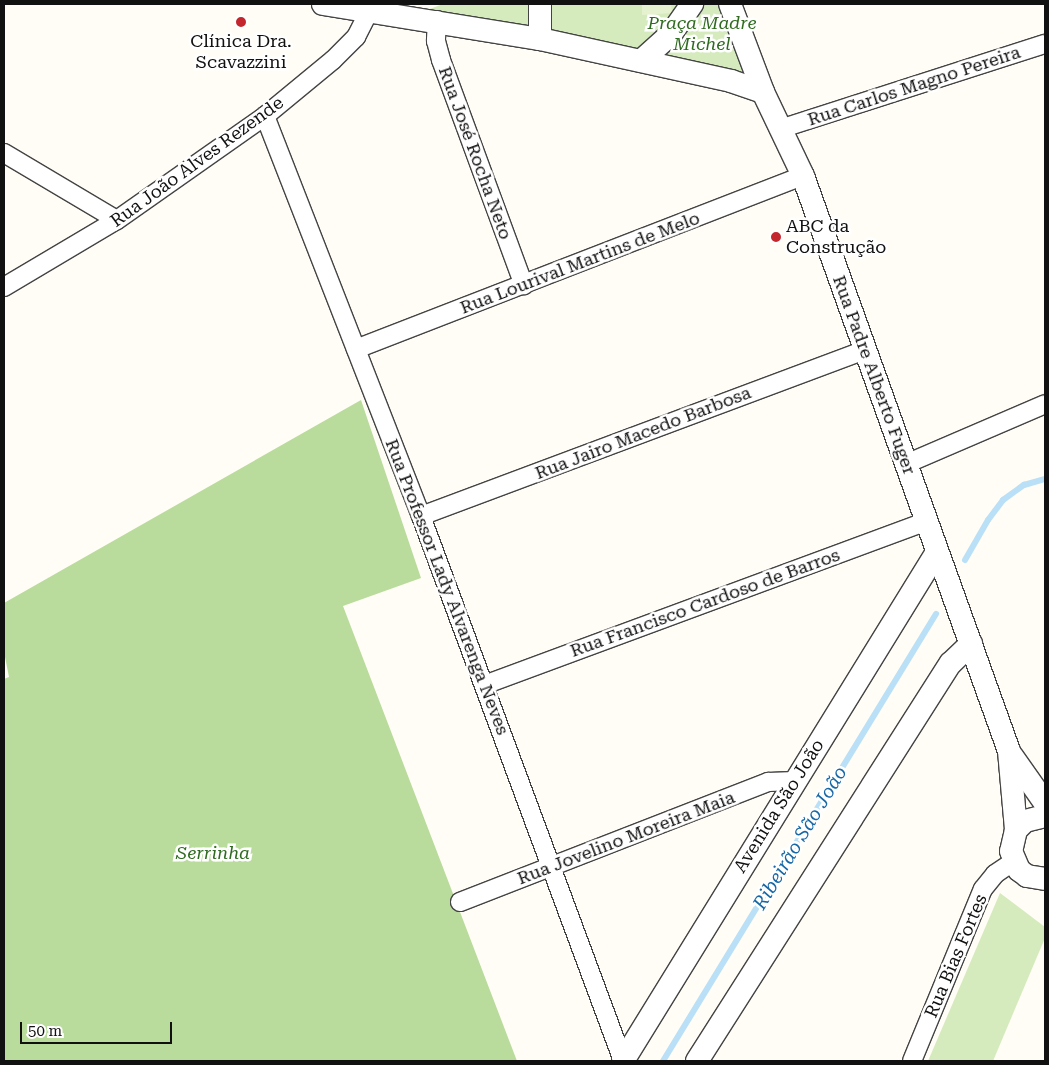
<!DOCTYPE html>
<html>
<head>
<meta charset="utf-8">
<style>
  body { margin:0 }
  #map { position:relative; width:1049px; height:1065px; overflow:hidden; background:#fffdf5; font-family:"Roboto Serif",serif }
  div>[style] { position:absolute }
  [style*='--x'] { left:calc(var(--x)*1px); top:calc(var(--y)*1px); width:calc(var(--w)*1px); rotate:calc(var(--a)*1deg) }
  .green>* { inset:0; background:#d5ebbd }
  .forest>* { inset:0; background:#b9dc9c }
  .pitch>* { inset:0; background:#e6f2cf }
  .stream>* { height:6px; margin:-3px; padding:0 3px; transform-origin:3px; border-radius:3px; background:#b9e0f7 }
  .roads { filter:drop-shadow(1px 0 #444) drop-shadow(-1px 0 #444) drop-shadow(0 1px #444) drop-shadow(0 -1px #444) }
  .minor>* { height:18px; margin:-9px; padding:0 9px; transform-origin:9px; border-radius:9px; background:#fff }
  .tertiary>* { height:22px; margin:-11px; padding:0 11px; transform-origin:11px; border-radius:11px; background:#fff }
  .dots>* { width:14px; height:14px; translate:-50% -50%; box-sizing:border-box; border:2px solid #fff; border-radius:50% }
  span { translate:-50% -50%; white-space:nowrap; text-align:center; line-height:1.15; -webkit-text-stroke:5px #fff; paint-order:stroke }
  .park-label { font-size:18px; color:#2f6b1f; font-style:italic }
  .poi-label { font-size:18px; color:#111 }
  .left { translate:0 -50%; text-align:left }
  .street-label { font-size:18px; color:#111 }
  .water-label { font-size:19px; color:#1768a6; font-style:italic }
  .frame { position:absolute; inset:0; border:5px solid #111; pointer-events:none }
  .scale { position:absolute; left:20px; top:1022px; width:152px; height:22px; box-sizing:border-box; border:2px solid #111; border-top:0; padding-left:6px; font-size:15px; line-height:18px; white-space:nowrap; color:#111; -webkit-text-stroke:4px #fff; paint-order:stroke }
</style>
</head>
<body>
<div id="map">
  <div class="green">
    <i style="clip-path:polygon(443px 4px,723px 4px,757px 85px,427px 10px)"></i>
    <i style="clip-path:polygon(1000px 893px,1045px 927px,1045px 938px,993px 1061px,928px 1061px)"></i>
  </div>
  <div class="forest">
    <i style="clip-path:polygon(361px 400px,421px 578px,343px 606px,517px 1061px,4px 1061px,4px 679px,9px 677px,4px 652px,4px 603px)"></i>
  </div>
  <div class="pitch">
    <i style="clip-path:polygon(642px 4px,671px 4px,672px 13px,642px 15px)"></i>
  </div>
  <div class="stream">
    <i style="--x:965;--y:560;--w:46;--a:-60.1"></i>
    <i style="--x:988;--y:520;--w:25;--a:-53"></i>
    <i style="--x:1003;--y:500;--w:26;--a:-36"></i>
    <i style="--x:1024;--y:485;--w:22;--a:-16"></i>
    <i style="--x:663;--y:1061;--w:524;--a:-58.59"></i>
  </div>
  <div class="roads">
    <div class="minor">
      <i style="--x:437;--y:20;--w:21;--a:93"></i>
      <i style="--x:436;--y:41;--w:20;--a:75"></i>
      <i style="--x:441;--y:60;--w:240;--a:69.8"></i>
      <i style="--x:265;--y:116;--w:429;--a:68.7"></i>
      <i style="--x:421;--y:516;--w:581;--a:69.66"></i>
      <i style="--x:783;--y:128;--w:275;--a:-17.8"></i>
      <i style="--x:4;--y:153;--w:131;--a:30.7"></i>
      <i style="--x:4;--y:287;--w:131;--a:-30.7"></i>
      <i style="--x:117;--y:220;--w:181;--a:-35.1"></i>
      <i style="--x:265;--y:116;--w:88;--a:-39.5"></i>
      <i style="--x:333;--y:60;--w:33;--a:-45"></i>
      <i style="--x:356;--y:37;--w:37;--a:-63"></i>
      <i style="--x:356;--y:349;--w:479;--a:-21.2"></i>
      <i style="--x:906;--y:464;--w:151;--a:-23.3"></i>
      <i style="--x:421;--y:516;--w:474;--a:-20.5"></i>
      <i style="--x:484;--y:685;--w:472;--a:-20.3"></i>
      <i style="--x:460;--y:902;--w:331;--a:-21.3"></i>
      <i style="--x:768;--y:782;--w:27;--a:-2"></i>
      <i style="--x:912;--y:1061;--w:186;--a:-67.6"></i>
      <i style="--x:983;--y:889;--w:19;--a:-51"></i>
      <i style="--x:995;--y:874;--w:23;--a:-34"></i>
    </div>
    <div class="tertiary">
      <i style="--x:323;--y:4;--w:220;--a:9.2"></i>
      <i style="--x:540;--y:39;--w:196;--a:12.4"></i>
      <i style="--x:731;--y:81;--w:34;--a:19"></i>
      <i style="--x:730;--y:4;--w:94;--a:69.4"></i>
      <i style="--x:763;--y:92;--w:93;--a:64.5"></i>
      <i style="--x:803;--y:176;--w:611;--a:70.29"></i>
      <i style="--x:1009;--y:751;--w:79;--a:84.9"></i>
      <i style="--x:540;--y:39;--w:35;--a:-90"></i>
      <i style="--x:641;--y:61;--w:40;--a:-42"></i>
      <i style="--x:671;--y:34;--w:37;--a:-55"></i>
      <i style="--x:1012;--y:756;--w:57;--a:54.9"></i>
      <i style="--x:1045;--y:816;--w:21;--a:166"></i>
      <i style="--x:1025;--y:821;--w:13;--a:135"></i>
      <i style="--x:1016;--y:830;--w:22;--a:103"></i>
      <i style="--x:1011;--y:851;--w:21;--a:67"></i>
      <i style="--x:1019;--y:870;--w:10;--a:37"></i>
      <i style="--x:1027;--y:876;--w:18;--a:9"></i>
      <i style="--x:623;--y:1061;--w:598;--a:-58.33"></i>
      <i style="--x:697;--y:1061;--w:472;--a:-57.5"></i>
      <i style="--x:951;--y:663;--w:28;--a:-44"></i>
    </div>
  </div>
  <div class="dots">
    <i style="left:241px;top:22px;background:#c4262e"></i>
    <i style="left:776px;top:237px;background:#c4262e"></i>
  </div>
  <div class="park-label">
    <span style="left:702px;top:34px">Praça Madre<br>Michel</span>
    <span style="left:213px;top:853px">Serrinha</span>
  </div>
  <div class="poi-label">
    <span style="left:241px;top:52px">Clínica Dra.<br>Scavazzini</span>
    <span class="left" style="left:786px;top:237px">ABC da<br>Construção</span>
  </div>
  <div class="street-label">
    <span style="left:914px;top:86px;rotate:-18deg">Rua Carlos Magno Pereira</span>
    <span style="left:475px;top:153px;rotate:70deg">Rua José Rocha Neto</span>
    <span style="left:197px;top:162px;rotate:-36deg">Rua João Alves Rezende</span>
    <span style="left:580px;top:263px;rotate:-21deg">Rua Lourival Martins de Melo</span>
    <span style="left:874px;top:375px;rotate:70deg">Rua Padre Alberto Fuger</span>
    <span style="left:643px;top:433px;rotate:-21deg">Rua Jairo Macedo Barbosa</span>
    <span style="left:447px;top:587px;rotate:69deg">Rua Professor Lady Alvarenga Neves</span>
    <span style="left:705px;top:603px;rotate:-20deg">Rua Francisco Cardoso de Barros</span>
    <span style="left:779px;top:806px;rotate:-58deg">Avenida São João</span>
    <span style="left:626px;top:838px;rotate:-21deg">Rua Jovelino Moreira Maia</span>
    <span style="left:956px;top:956px;rotate:-67deg">Rua Bias Fortes</span>
  </div>
  <div class="water-label">
    <span style="left:800px;top:838px;rotate:-59deg">Ribeirão São João</span>
  </div>
  <div class="frame"></div>
  <div class="scale">50 m</div>
</div>
</body>
</html>
